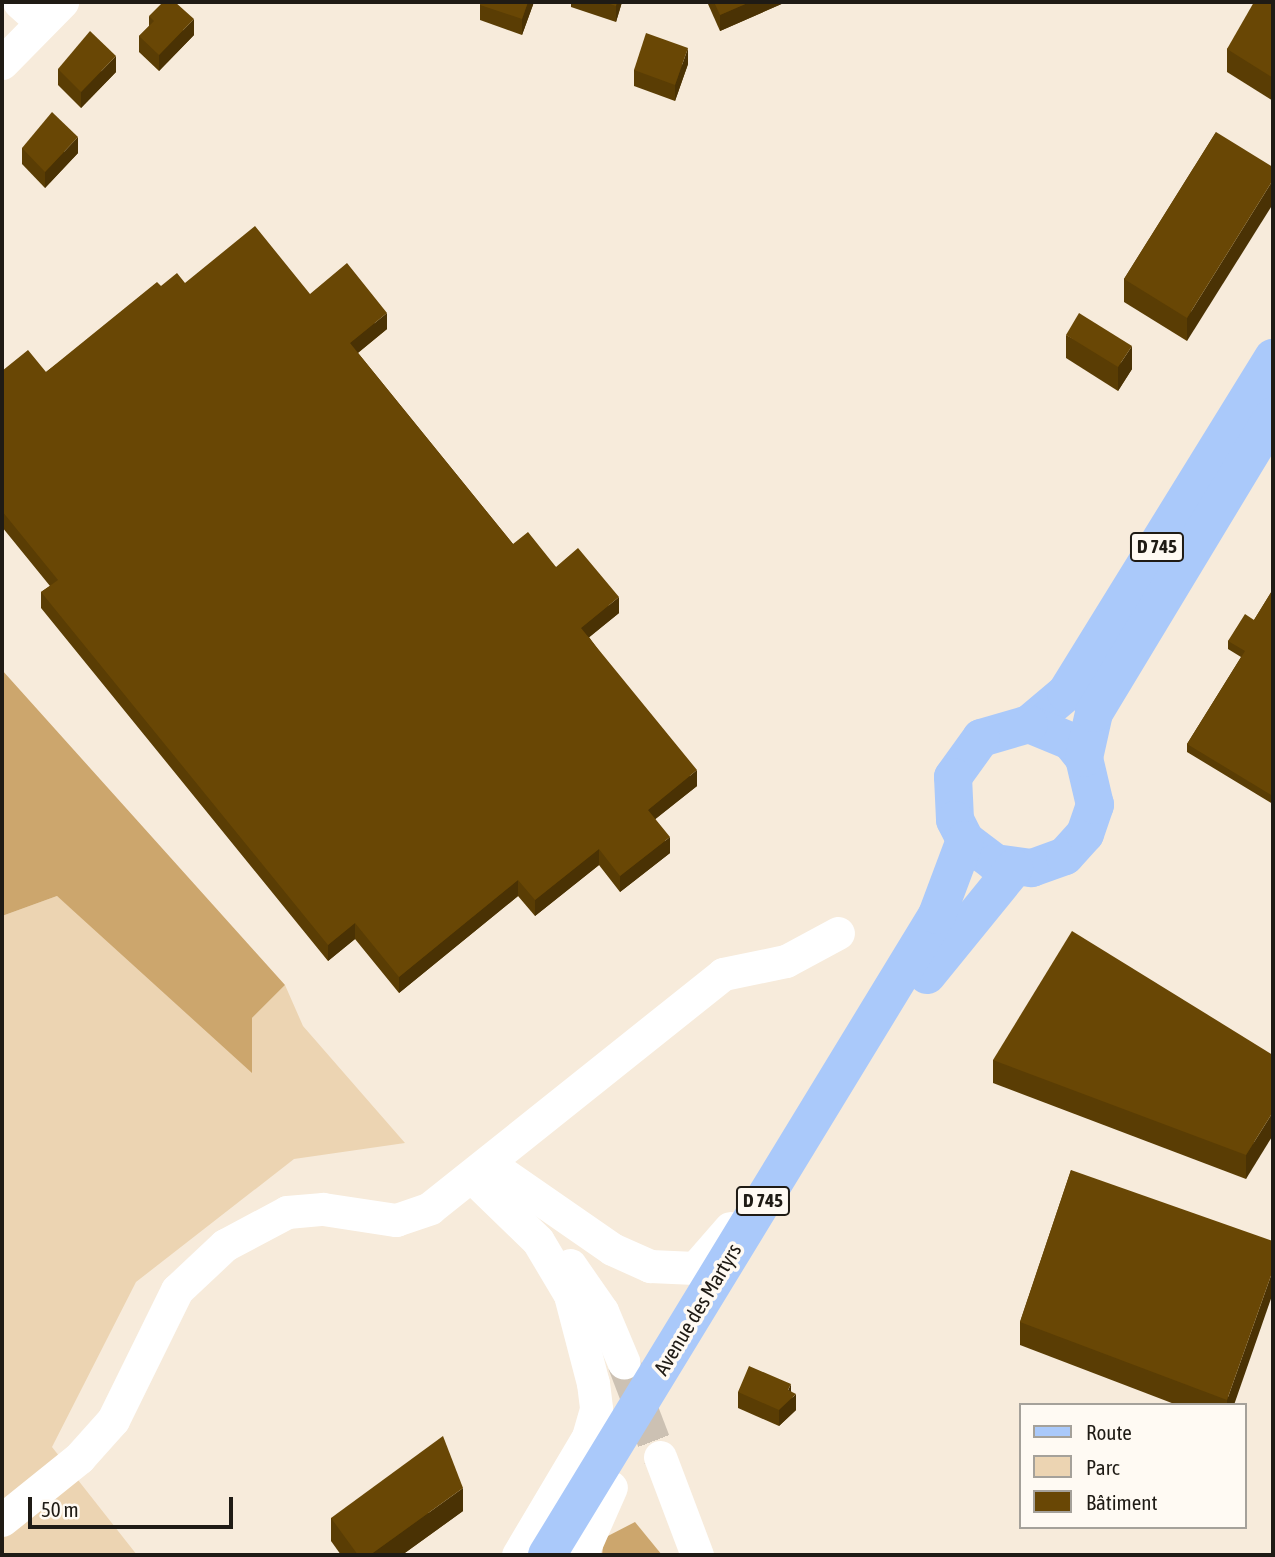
<!DOCTYPE html>
<html>
<head>
<meta charset="utf-8">
<style>
  body { margin:0 }
  #map { position:relative; width:1275px; height:1557px; overflow:hidden; background:#f7ebdb; font-family:"Asap Condensed",sans-serif }
  div>[style] { position:absolute }
  [style*='--x'] { left:calc(var(--x)*1px); top:calc(var(--y)*1px); width:calc(var(--w)*1px); rotate:calc(var(--a)*1deg) }
  .green>* { inset:0; background:#ecd4b2 }
  .forest>* { inset:0; background:#cca66d }
  .minor-tunnel>* { height:33px; margin-top:-16.5px; transform-origin:0; background:repeating-linear-gradient(90deg,#ccc1b3 0 33px,transparent 0 50px) }
  .minor>* { height:33px; margin:-16.5px; padding:0 16.5px; transform-origin:16.5px; border-radius:16.5px; background:#fff }
  .primary>* { height:38px; margin:-19px; padding:0 19px; transform-origin:19px; border-radius:19px; background:#aac9fa }
  .wall>* { inset:0; background:#5a3d04 }
  .shaded-wall>* { inset:0; background:#4a3204 }
  .building>* { inset:0; background:#694705 }
  span { translate:-50% -50%; white-space:nowrap; text-align:center; line-height:1.15; -webkit-text-stroke:7px #fffaf3; paint-order:stroke }
  .shield-label span { padding:2px 5px; background:#fffaf3; border:2px solid; border-radius:5px; -webkit-text-stroke-width:0 }
  .shield-label { font-size:19px; color:#1f1b15; font-weight:700 }
  .street-label { font-size:21px; color:#1f1b15 }
  .frame { position:absolute; inset:0; border:4px solid #1f1b15; pointer-events:none }
  .legend { position:absolute; left:1019px; top:1403px; width:228px; height:126px; box-sizing:border-box; background:#fffaf3; border:2px solid #a5a19a; margin:0; padding:9px 12px; list-style:none; font-size:21px; color:#1f1b15 }
  .legend li { display:flex; align-items:center; gap:14px; height:35px }
  .legend b { width:35px; border:2px solid #a5a19a }
  .scale { position:absolute; left:28px; top:1497px; width:205px; height:32px; box-sizing:border-box; border:4px solid #1f1b15; border-top:0; padding-left:9px; font-size:21px; line-height:24px; white-space:nowrap; color:#1f1b15; -webkit-text-stroke:5px #fffaf3; paint-order:stroke }
</style>
</head>
<body>
<div id="map">
  <div class="green">
    <i style="clip-path:polygon(57px 896px,251px 1063px,252px 1018px,285px 985px,303px 1026px,405px 1143px,294px 1159px,136px 1282px,52px 1447px,137px 1555px,2px 1555px,2px 916px)"></i>
  </div>
  <div class="forest">
    <i style="clip-path:polygon(2px 670px,285px 985px,252px 1018px,252px 1073px,57px 896px,2px 916px)"></i>
    <i style="clip-path:polygon(635px 1522px,662px 1555px,602px 1555px,604px 1538px)"></i>
  </div>
  <div class="minor-tunnel">
    <i style="--x:624;--y:1363;--w:101;--a:69"></i>
  </div>
  <div class="minor">
    <i style="--x:19;--y:2;--w:30;--a:42"></i>
    <i style="--x:2;--y:63;--w:86;--a:-45.5"></i>
    <i style="--x:488;--y:1163;--w:151;--a:34.7"></i>
    <i style="--x:612;--y:1249;--w:42;--a:24.1"></i>
    <i style="--x:650;--y:1266;--w:45;--a:2.5"></i>
    <i style="--x:695;--y:1268;--w:53;--a:-48.8"></i>
    <i style="--x:471;--y:1176;--w:93;--a:44.1"></i>
    <i style="--x:538;--y:1241;--w:63;--a:59.3"></i>
    <i style="--x:570;--y:1295;--w:91;--a:75.4"></i>
    <i style="--x:593;--y:1383;--w:26;--a:83"></i>
    <i style="--x:596;--y:1409;--w:29;--a:106"></i>
    <i style="--x:588;--y:1437;--w:137;--a:120.7"></i>
    <i style="--x:570;--y:1265;--w:56;--a:55.2"></i>
    <i style="--x:602;--y:1311;--w:56;--a:67.1"></i>
    <i style="--x:660;--y:1457;--w:105;--a:69.3"></i>
    <i style="--x:2;--y:1520;--w:99;--a:-38.8"></i>
    <i style="--x:79;--y:1458;--w:51;--a:-48.2"></i>
    <i style="--x:113;--y:1420;--w:145;--a:-63.8"></i>
    <i style="--x:177;--y:1290;--w:66;--a:-43.2"></i>
    <i style="--x:225;--y:1245;--w:70;--a:-28"></i>
    <i style="--x:287;--y:1212;--w:36;--a:-5"></i>
    <i style="--x:323;--y:1209;--w:74;--a:8.6"></i>
    <i style="--x:396;--y:1220;--w:36;--a:-19"></i>
    <i style="--x:430;--y:1208;--w:375;--a:-38.6"></i>
    <i style="--x:723;--y:974;--w:64;--a:-11.7"></i>
    <i style="--x:786;--y:961;--w:59;--a:-28.3"></i>
    <i style="--x:581;--y:1555;--w:74;--a:-66.2"></i>
  </div>
  <div class="primary">
    <i style="--x:1029;--y:724;--w:48;--a:-40"></i>
    <i style="--x:1066;--y:693;--w:394;--a:-58.3"></i>
    <i style="--x:1084;--y:758;--w:22;--a:-129"></i>
    <i style="--x:1070;--y:741;--w:44;--a:-157.5"></i>
    <i style="--x:1029;--y:724;--w:50;--a:163.7"></i>
    <i style="--x:981;--y:738;--w:48;--a:125.7"></i>
    <i style="--x:953;--y:777;--w:43;--a:87.3"></i>
    <i style="--x:955;--y:820;--w:22;--a:63"></i>
    <i style="--x:965;--y:840;--w:38;--a:37"></i>
    <i style="--x:995;--y:863;--w:37;--a:8"></i>
    <i style="--x:1032;--y:868;--w:35;--a:-20"></i>
    <i style="--x:1065;--y:856;--w:30;--a:-48"></i>
    <i style="--x:1085;--y:834;--w:31;--a:-71"></i>
    <i style="--x:1095;--y:805;--w:48;--a:-103.2"></i>
    <i style="--x:1084;--y:758;--w:46;--a:-77.5"></i>
    <i style="--x:1094;--y:713;--w:347;--a:-58.9"></i>
    <i style="--x:927;--y:975;--w:138;--a:-50.9"></i>
    <i style="--x:547;--y:1555;--w:749;--a:-58.64"></i>
    <i style="--x:937;--y:915;--w:80;--a:-69.5"></i>
  </div>
  <div class="wall">
    <i style="clip-path:polygon(481px 2px,534px 2px,522px 35px,480px 20px,480px 5px)"></i>
    <i style="clip-path:polygon(571px 2px,622px 2px,616px 22px,571px 7px)"></i>
    <i style="clip-path:polygon(708px 2px,786px 2px,720px 31px,708px 4px)"></i>
    <i style="clip-path:polygon(1273px 2px,1273px 101px,1227px 72px,1227px 49px)"></i>
    <i style="clip-path:polygon(149px 16px,194px 35px,159px 71px,139px 52px,139px 36px,149px 26px)"></i>
    <i style="clip-path:polygon(688px 64px,675px 101px,634px 86px,634px 70px)"></i>
    <i style="clip-path:polygon(58px 69px,116px 72px,81px 108px,58px 85px)"></i>
    <i style="clip-path:polygon(1216px 132px,1187px 341px,1124px 302px,1124px 279px)"></i>
    <i style="clip-path:polygon(22px 148px,78px 153px,45px 188px,22px 164px)"></i>
    <i style="clip-path:polygon(185px 283px,310px 294px,387px 329px,358px 353px,513px 544px,556px 567px,619px 613px,589px 637px,697px 786px,655px 819px,670px 853px,620px 892px,599px 865px,535px 916px,518px 896px,399px 993px,355px 939px,328px 961px,41px 608px,41px 592px,50px 586px,2px 527px,2px 371px,46px 372px,161px 286px)"></i>
    <i style="clip-path:polygon(1066px 335px,1132px 369px,1118px 391px,1066px 358px)"></i>
    <i style="clip-path:polygon(1273px 589px,1273px 804px,1187px 752px,1187px 744px,1241px 657px,1228px 649px,1228px 641px,1254px 620px)"></i>
    <i style="clip-path:polygon(1273px 1055px,1246px 1179px,993px 1083px,993px 1060px)"></i>
    <i style="clip-path:polygon(1071px 1170px,1234px 1405px,1177px 1405px,1020px 1345px,1020px 1322px)"></i>
    <i style="clip-path:polygon(791px 1391px,796px 1410px,779px 1426px,738px 1408px,738px 1392px)"></i>
    <i style="clip-path:polygon(463px 1511px,402px 1555px,341px 1555px,331px 1541px,331px 1518px)"></i>
  </div>
  <div class="shaded-wall">
    <i style="clip-path:polygon(528px 2px,534px 2px,522px 35px,522px 19px)"></i>
    <i style="clip-path:polygon(617px 2px,622px 2px,616px 22px,616px 6px)"></i>
    <i style="clip-path:polygon(750px 2px,786px 2px,720px 31px,720px 15px)"></i>
    <i style="clip-path:polygon(194px 19px,194px 35px,159px 71px,159px 55px)"></i>
    <i style="clip-path:polygon(688px 48px,688px 64px,675px 101px,675px 85px)"></i>
    <i style="clip-path:polygon(116px 56px,116px 72px,81px 108px,81px 92px)"></i>
    <i style="clip-path:polygon(78px 137px,78px 153px,45px 188px,45px 172px)"></i>
    <i style="clip-path:polygon(1273px 180px,1273px 204px,1187px 341px,1187px 318px)"></i>
    <i style="clip-path:polygon(387px 313px,387px 329px,350px 359px,350px 343px)"></i>
    <i style="clip-path:polygon(1132px 346px,1132px 369px,1118px 391px,1118px 367px)"></i>
    <i style="clip-path:polygon(619px 597px,619px 613px,581px 644px,581px 628px)"></i>
    <i style="clip-path:polygon(697px 770px,697px 786px,648px 825px,648px 810px)"></i>
    <i style="clip-path:polygon(670px 837px,670px 853px,620px 892px,620px 876px)"></i>
    <i style="clip-path:polygon(599px 849px,599px 865px,535px 916px,535px 900px)"></i>
    <i style="clip-path:polygon(518px 880px,518px 896px,399px 993px,399px 977px)"></i>
    <i style="clip-path:polygon(355px 923px,355px 939px,328px 961px,328px 945px)"></i>
    <i style="clip-path:polygon(1273px 1112px,1273px 1135px,1246px 1179px,1246px 1155px)"></i>
    <i style="clip-path:polygon(1273px 1270px,1273px 1293px,1234px 1405px,1227px 1405px,1227px 1400px)"></i>
    <i style="clip-path:polygon(791px 1384px,791px 1399px,796px 1394px,796px 1410px,779px 1426px,779px 1410px)"></i>
    <i style="clip-path:polygon(463px 1488px,463px 1511px,402px 1555px,370px 1555px)"></i>
  </div>
  <div class="building">
    <i style="clip-path:polygon(163px 2px,175px 2px,194px 19px,159px 55px,139px 36px,154px 21px,149px 16px)"></i>
    <i style="clip-path:polygon(481px 2px,528px 2px,522px 19px,480px 5px)"></i>
    <i style="clip-path:polygon(604px 2px,617px 2px,616px 6px)"></i>
    <i style="clip-path:polygon(714px 2px,750px 2px,720px 15px)"></i>
    <i style="clip-path:polygon(1254px 2px,1273px 2px,1273px 78px,1227px 49px)"></i>
    <i style="clip-path:polygon(90px 31px,116px 56px,81px 92px,58px 69px)"></i>
    <i style="clip-path:polygon(646px 33px,688px 48px,675px 85px,634px 70px)"></i>
    <i style="clip-path:polygon(52px 112px,78px 137px,45px 172px,22px 148px)"></i>
    <i style="clip-path:polygon(1216px 132px,1273px 167px,1273px 180px,1187px 318px,1124px 279px)"></i>
    <i style="clip-path:polygon(255px 226px,310px 294px,347px 263px,387px 313px,350px 343px,513px 544px,528px 532px,556px 567px,578px 548px,619px 597px,581px 628px,697px 770px,648px 810px,670px 837px,620px 876px,599px 849px,535px 900px,518px 880px,399px 977px,355px 923px,328px 945px,41px 592px,58px 580px,2px 511px,2px 371px,28px 350px,46px 372px,157px 282px,161px 286px,177px 273px,185px 283px)"></i>
    <i style="clip-path:polygon(1079px 313px,1132px 346px,1118px 367px,1066px 335px)"></i>
    <i style="clip-path:polygon(1273px 589px,1273px 796px,1187px 744px,1245px 651px,1228px 641px,1245px 614px,1254px 620px)"></i>
    <i style="clip-path:polygon(1072px 931px,1273px 1055px,1273px 1112px,1246px 1155px,993px 1060px)"></i>
    <i style="clip-path:polygon(1071px 1170px,1273px 1241px,1273px 1270px,1227px 1400px,1020px 1322px)"></i>
    <i style="clip-path:polygon(749px 1366px,791px 1384px,788px 1390px,796px 1394px,779px 1410px,738px 1392px)"></i>
    <i style="clip-path:polygon(443px 1436px,463px 1488px,370px 1555px,358px 1555px,331px 1518px)"></i>
  </div>
  <div class="shield-label">
    <span style="left:1157px;top:547px">D 745</span>
    <span style="left:763px;top:1201px">D 745</span>
  </div>
  <div class="street-label">
    <span style="left:697px;top:1309px;rotate:-59deg">Avenue des Martyrs</span>
  </div>
  <div class="frame"></div>
  <ul class="legend">
  <li><b style="height:9px;background:#aac9fa"></b>Route</li>
  <li><b style="height:19px;background:#ecd4b2"></b>Parc</li>
  <li><b style="height:19px;background:#694705"></b>Bâtiment</li>
  </ul>
  <div class="scale">50 m</div>
</div>
</body>
</html>
